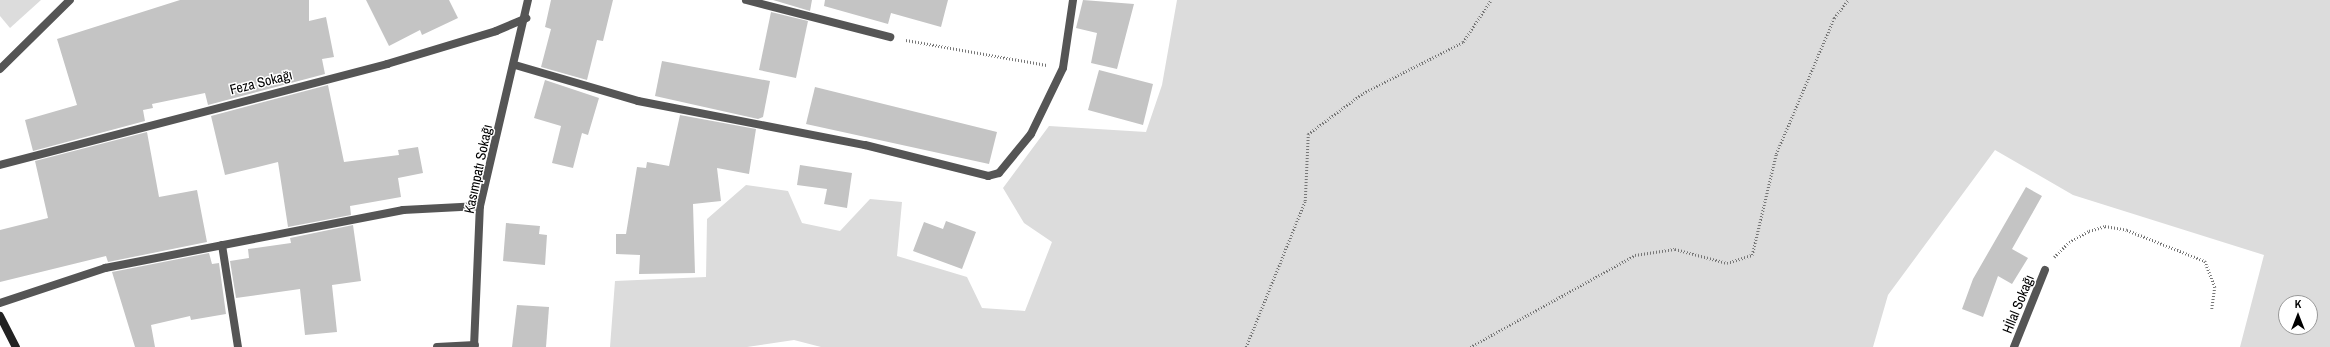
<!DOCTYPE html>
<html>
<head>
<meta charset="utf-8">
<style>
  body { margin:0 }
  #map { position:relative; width:2330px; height:347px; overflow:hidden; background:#fff; font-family:"Archivo Narrow",sans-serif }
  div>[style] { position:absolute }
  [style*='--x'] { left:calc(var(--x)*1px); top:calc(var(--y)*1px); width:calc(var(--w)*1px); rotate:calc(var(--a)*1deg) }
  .green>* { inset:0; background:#dcdcdc }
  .building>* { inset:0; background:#c4c4c4 }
  .path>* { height:2.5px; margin-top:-1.25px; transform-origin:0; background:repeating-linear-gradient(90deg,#777 0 1px,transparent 0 3px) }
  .minor>* { height:8px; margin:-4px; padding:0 4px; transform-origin:4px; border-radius:4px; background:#555 }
  .secondary>* { height:8px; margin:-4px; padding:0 4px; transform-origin:4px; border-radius:4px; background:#222 }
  span { translate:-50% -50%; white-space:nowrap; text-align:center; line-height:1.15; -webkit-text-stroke:3px #fff; paint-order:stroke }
  .street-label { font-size:14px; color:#000 }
  .north { position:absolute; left:2278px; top:295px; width:40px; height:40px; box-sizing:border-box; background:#fff; border:1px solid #999; border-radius:50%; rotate:0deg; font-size:11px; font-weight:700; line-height:16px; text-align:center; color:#000 }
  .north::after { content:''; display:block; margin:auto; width:14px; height:18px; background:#000; clip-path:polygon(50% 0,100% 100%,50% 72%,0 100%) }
</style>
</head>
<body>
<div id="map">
  <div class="green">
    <i style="clip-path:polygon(0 0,41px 0,10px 28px,0 16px)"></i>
    <i style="clip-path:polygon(evenodd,1177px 0,2330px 0,2330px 347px,2240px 347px,2264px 255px,2073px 195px,1995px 150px,1888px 295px,1873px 347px,821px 347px,794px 340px,747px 347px,610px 347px,615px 281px,706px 277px,707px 219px,746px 185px,788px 191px,802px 223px,840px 231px,870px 199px,902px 202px,897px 256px,967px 277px,982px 308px,1025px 311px,1052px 242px,1024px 223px,1003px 188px,1049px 126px,1146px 132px,1162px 85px,1177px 0,2286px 303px,2310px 303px,2310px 327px,2286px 327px,2286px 303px)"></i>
  </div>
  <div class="building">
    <i style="clip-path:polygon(180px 0,309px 0,309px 21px,326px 17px,334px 57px,322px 59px,325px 74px,208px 105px,205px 93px,152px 104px,153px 108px,143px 110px,145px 121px,33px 151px,25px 120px,77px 105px,57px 39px)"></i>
    <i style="clip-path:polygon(366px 0,449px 0,458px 18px,422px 35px,420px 30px,389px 46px)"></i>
    <i style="clip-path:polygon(551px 0,613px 0,603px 41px,597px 40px,587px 80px,541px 67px,551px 29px,545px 27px)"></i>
    <i style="clip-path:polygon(773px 0,812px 0,810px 11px)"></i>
    <i style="clip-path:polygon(825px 0,948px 0,941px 27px,891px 13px,888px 24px,824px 6px)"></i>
    <i style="clip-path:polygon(1083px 0,1134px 4px,1117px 69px,1091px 63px,1097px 33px,1076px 28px)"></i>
    <i style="clip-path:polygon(771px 12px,808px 21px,796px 78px,759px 70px)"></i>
    <i style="clip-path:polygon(662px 61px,770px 81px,763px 117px,758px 119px,655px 96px)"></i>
    <i style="clip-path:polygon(1099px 70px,1153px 84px,1143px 125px,1088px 110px)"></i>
    <i style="clip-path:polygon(545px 80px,599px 98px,588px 135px,582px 133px,573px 168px,552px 163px,561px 126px,534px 118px)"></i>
    <i style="clip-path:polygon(328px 85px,344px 162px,399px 155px,398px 150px,418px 147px,423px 173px,398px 178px,401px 197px,350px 206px,351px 215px,288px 227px,278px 162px,225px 175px,211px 116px)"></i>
    <i style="clip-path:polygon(815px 87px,997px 132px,989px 164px,806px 124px)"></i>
    <i style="clip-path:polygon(680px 115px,756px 129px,749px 174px,717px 168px,721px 201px,693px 204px,695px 273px,639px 274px,640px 255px,616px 254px,616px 234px,626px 234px,637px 167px,646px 168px,647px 162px,669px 166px)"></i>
    <i style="clip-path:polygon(147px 132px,159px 197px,197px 190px,207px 242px,108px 262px,106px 256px,0 282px,0 230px,48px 218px,35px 161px)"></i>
    <i style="clip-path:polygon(800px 165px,852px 173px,847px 208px,824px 204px,827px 189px,797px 185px)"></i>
    <i style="clip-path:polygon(2026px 187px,2042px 196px,2012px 249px,2028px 258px,2012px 284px,1998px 276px,1983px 317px,1962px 309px,1973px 279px)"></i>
    <i style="clip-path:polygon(946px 221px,976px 232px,962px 269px,913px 251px,924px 222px,943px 229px)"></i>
    <i style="clip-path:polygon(506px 223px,540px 226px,539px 234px,547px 235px,545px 265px,503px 261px)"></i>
    <i style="clip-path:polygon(353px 225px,361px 281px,332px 285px,337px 332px,305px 335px,300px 289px,236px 298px,230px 261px,249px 258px,248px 249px,291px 243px,290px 238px)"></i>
    <i style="clip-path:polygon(209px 253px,212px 264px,219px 263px,226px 314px,191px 320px,190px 316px,151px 325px,155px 347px,135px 347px,112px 272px)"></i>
    <i style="clip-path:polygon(517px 305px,549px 307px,546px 347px,512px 347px)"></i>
  </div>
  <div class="path">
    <i style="--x:906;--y:40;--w:143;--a:10.1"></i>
    <i style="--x:2054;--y:257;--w:21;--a:-45"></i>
    <i style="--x:2069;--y:242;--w:23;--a:-29"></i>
    <i style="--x:2089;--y:231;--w:17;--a:-17"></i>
    <i style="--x:2105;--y:226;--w:22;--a:10"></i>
    <i style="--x:2127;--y:230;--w:84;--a:21.7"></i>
    <i style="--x:2205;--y:261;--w:28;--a:69"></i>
    <i style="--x:2215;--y:287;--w:22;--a:98"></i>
    <i style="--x:1246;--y:347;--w:157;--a:-68"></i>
    <i style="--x:1305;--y:201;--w:67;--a:-87.4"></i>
    <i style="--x:1308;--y:134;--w:69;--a:-36.7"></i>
    <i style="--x:1363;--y:93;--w:112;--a:-27"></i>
    <i style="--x:1463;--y:42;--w:50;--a:-56.3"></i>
    <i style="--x:1470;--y:347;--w:189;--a:-29.1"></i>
    <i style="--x:1635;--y:255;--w:40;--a:-8.5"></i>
    <i style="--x:1675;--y:249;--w:54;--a:15.1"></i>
    <i style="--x:1727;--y:263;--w:26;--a:-18"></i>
    <i style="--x:1752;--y:255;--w:104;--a:-76.6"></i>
    <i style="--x:1776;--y:154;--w:148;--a:-66.9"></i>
    <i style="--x:1834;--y:18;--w:23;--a:-52"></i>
  </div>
  <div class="minor">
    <i style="--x:746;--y:0;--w:149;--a:14.4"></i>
    <i style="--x:515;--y:65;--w:128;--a:16.3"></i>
    <i style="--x:638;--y:101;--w:231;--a:11"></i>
    <i style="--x:865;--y:145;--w:127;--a:14.1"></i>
    <i style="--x:988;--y:176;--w:11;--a:-15"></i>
    <i style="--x:999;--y:173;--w:50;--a:-50.6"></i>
    <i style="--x:1031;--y:134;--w:73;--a:-64.1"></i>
    <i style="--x:1063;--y:68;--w:69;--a:-81.6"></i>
    <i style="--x:0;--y:69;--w:98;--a:-44.6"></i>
    <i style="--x:0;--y:165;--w:400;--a:-14.6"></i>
    <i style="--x:387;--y:64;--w:114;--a:-16.8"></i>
    <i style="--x:496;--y:31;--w:33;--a:-23"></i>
    <i style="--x:222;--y:245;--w:103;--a:81.1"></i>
    <i style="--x:0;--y:303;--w:111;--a:-18.4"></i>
    <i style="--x:105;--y:268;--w:304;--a:-11"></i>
    <i style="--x:403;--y:210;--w:77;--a:-3"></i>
    <i style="--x:437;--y:347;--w:38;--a:-3"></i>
    <i style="--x:474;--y:347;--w:141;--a:-87.6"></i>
    <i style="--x:480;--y:206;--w:212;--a:-76.9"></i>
    <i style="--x:2014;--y:347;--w:83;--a:-68.1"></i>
  </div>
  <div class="secondary">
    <i style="--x:0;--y:316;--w:35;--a:63"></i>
  </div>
  <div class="street-label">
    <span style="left:261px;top:82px;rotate:-14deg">Feza Sokağı</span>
    <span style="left:478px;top:169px;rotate:-78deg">Kasımpatı Sokağı</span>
    <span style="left:2018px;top:304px;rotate:-68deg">Hİlal Sokağı</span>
  </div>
  <div class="north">K</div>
</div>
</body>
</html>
